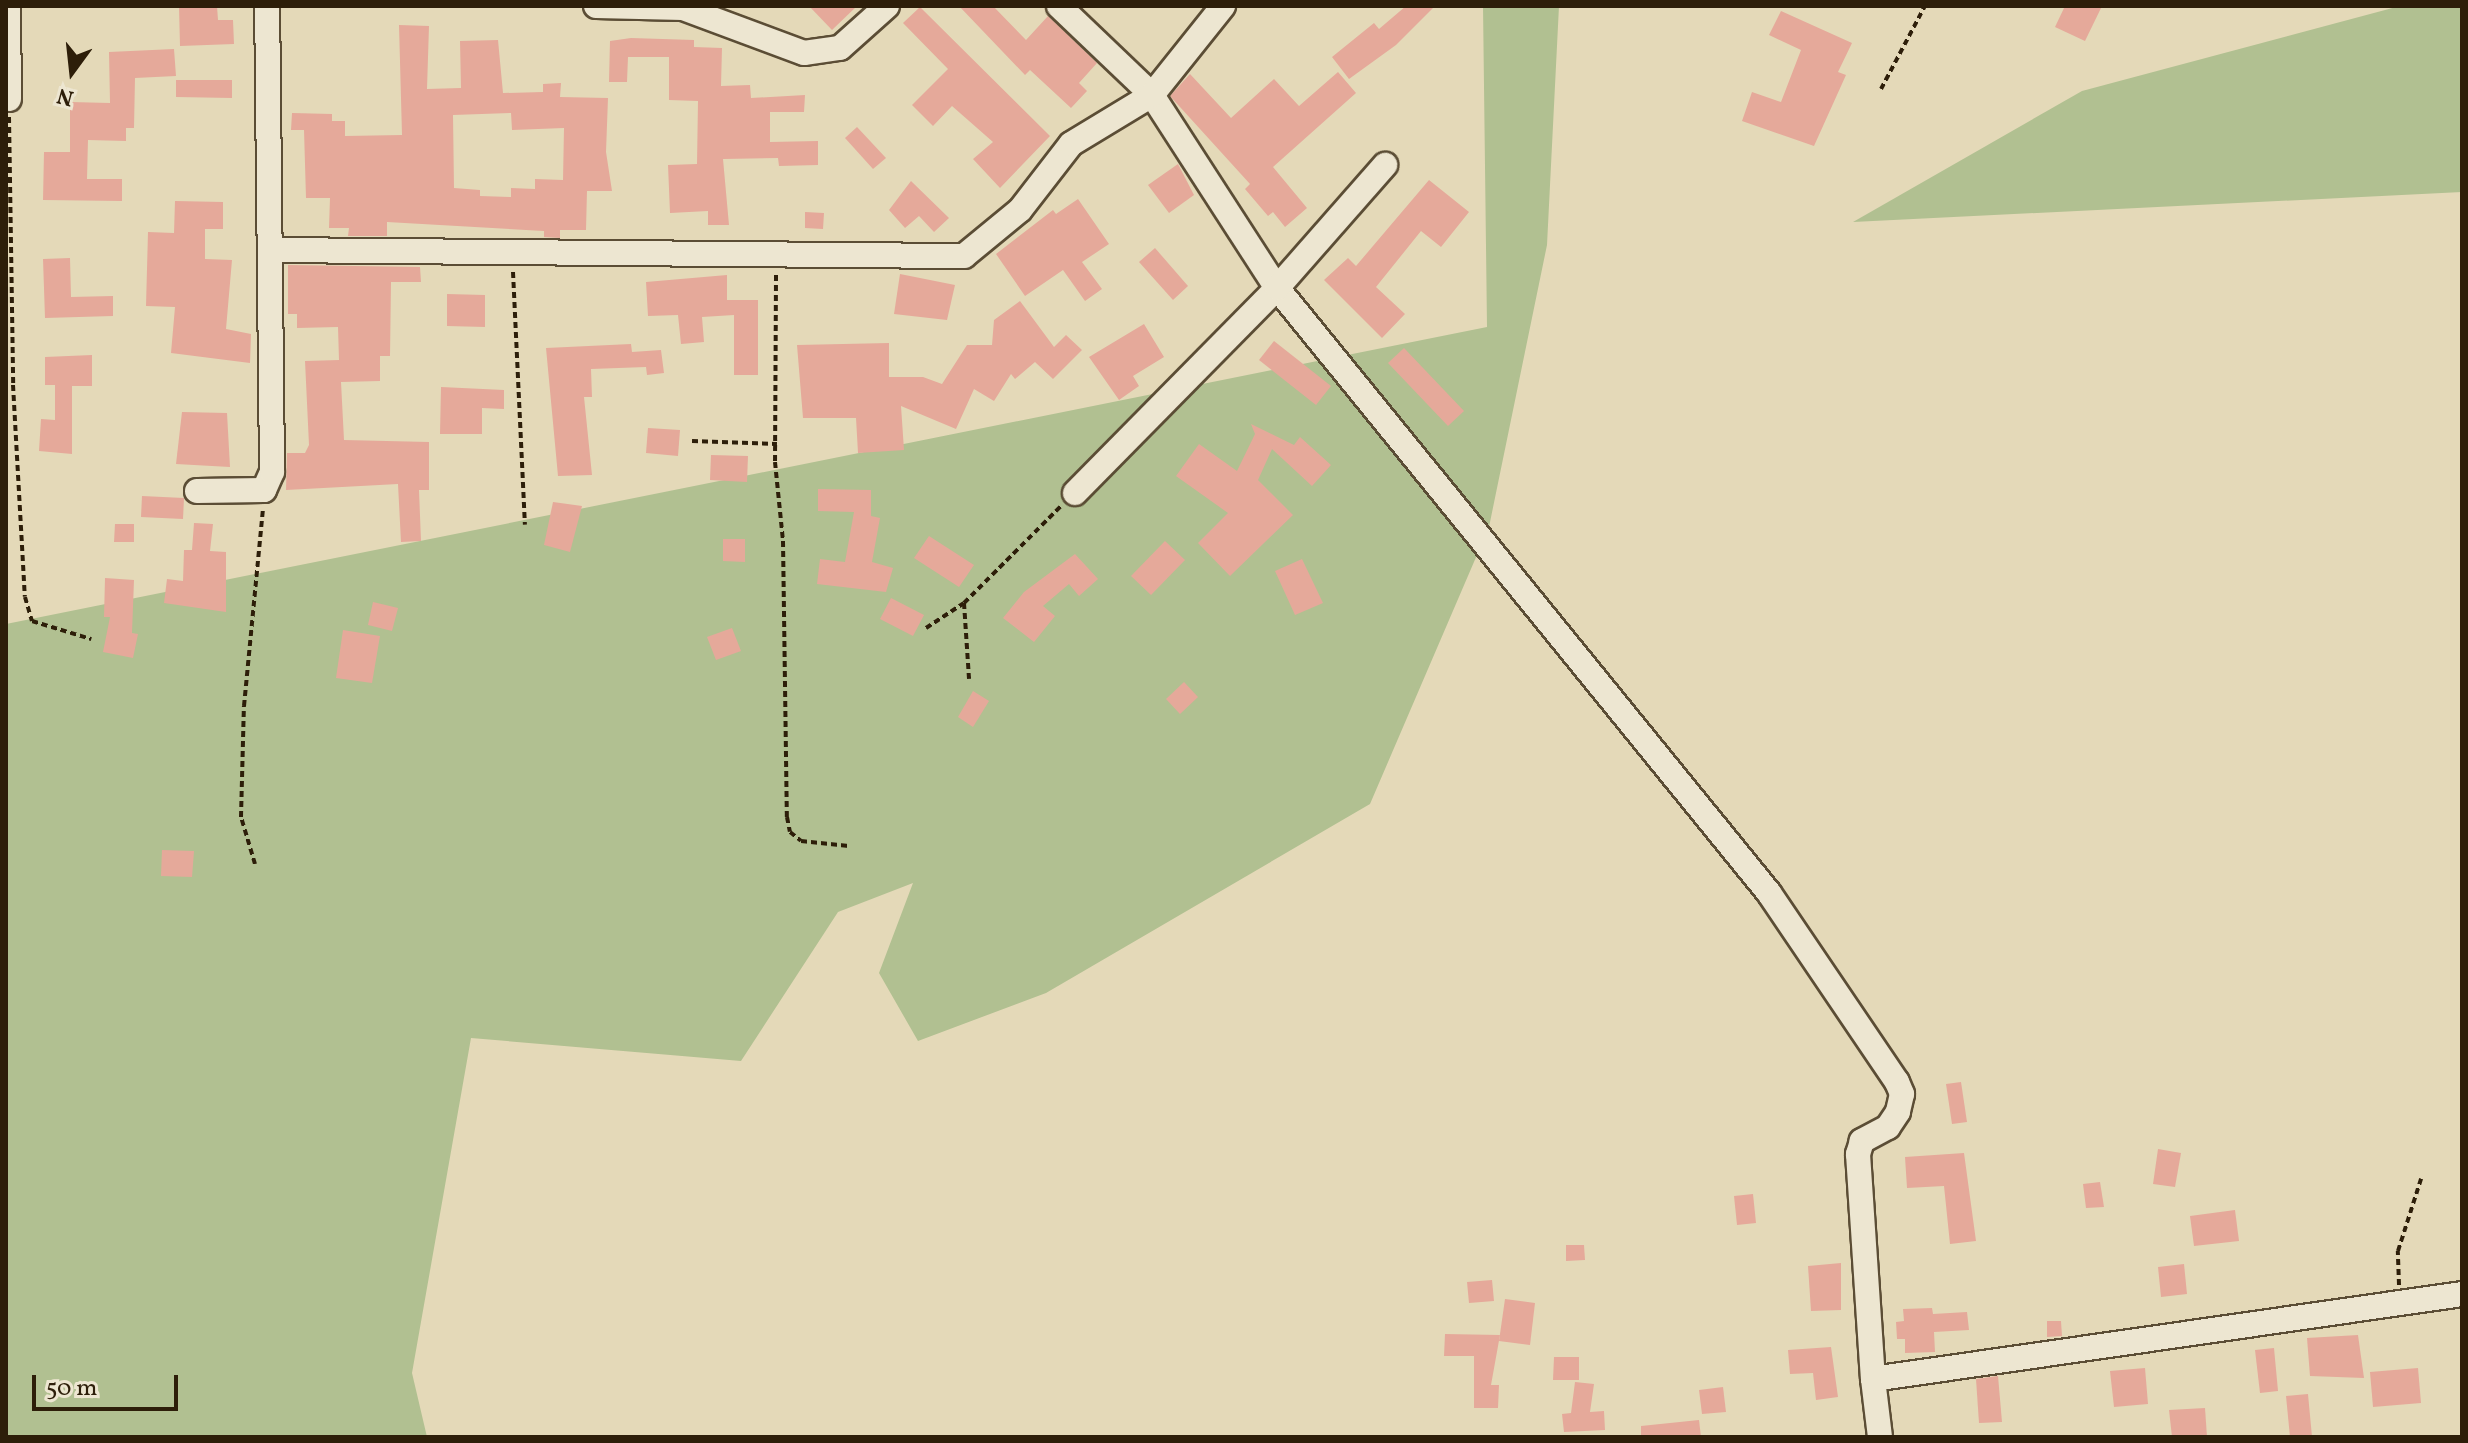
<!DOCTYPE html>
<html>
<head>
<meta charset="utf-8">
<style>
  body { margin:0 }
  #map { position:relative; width:2468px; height:1443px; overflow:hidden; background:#e4d9b8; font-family:Vollkorn,serif }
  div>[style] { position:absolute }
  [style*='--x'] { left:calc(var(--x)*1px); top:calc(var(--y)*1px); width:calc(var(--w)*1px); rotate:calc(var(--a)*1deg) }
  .green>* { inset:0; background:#b1c091 }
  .building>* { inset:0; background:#e5a99a }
  .path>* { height:4px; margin-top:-2px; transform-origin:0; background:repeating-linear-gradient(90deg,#2d1e09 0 6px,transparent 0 10px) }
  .roads { filter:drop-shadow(2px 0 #5b4d35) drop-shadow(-2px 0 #5b4d35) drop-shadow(0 2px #5b4d35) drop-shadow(0 -2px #5b4d35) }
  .minor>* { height:24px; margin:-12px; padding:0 12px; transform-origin:12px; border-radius:12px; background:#ede6d1 }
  span { translate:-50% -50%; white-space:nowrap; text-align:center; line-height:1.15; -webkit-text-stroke:6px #ede6d1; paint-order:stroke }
  .frame { position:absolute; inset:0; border:8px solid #2d1e09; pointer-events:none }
  .north { position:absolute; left:32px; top:32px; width:80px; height:80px; -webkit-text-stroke:6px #ede6d1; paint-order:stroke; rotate:195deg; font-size:22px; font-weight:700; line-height:32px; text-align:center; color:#2d1e09 }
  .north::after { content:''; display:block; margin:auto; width:28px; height:36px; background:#2d1e09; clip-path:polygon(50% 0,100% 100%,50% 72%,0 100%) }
  .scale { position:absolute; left:32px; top:1375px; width:146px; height:36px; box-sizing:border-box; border:4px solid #2d1e09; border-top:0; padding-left:10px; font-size:24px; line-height:28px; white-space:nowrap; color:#2d1e09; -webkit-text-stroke:6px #ede6d1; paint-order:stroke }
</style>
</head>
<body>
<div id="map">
  <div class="green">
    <i style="clip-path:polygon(1483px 6px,1559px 6px,1547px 245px,1489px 527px,1370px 804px,1046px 993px,918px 1041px,879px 973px,913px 883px,838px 912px,741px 1061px,471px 1038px,412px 1373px,427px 1437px,6px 1437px,6px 624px,1487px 327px)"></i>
    <i style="clip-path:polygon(2400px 6px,2462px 6px,2462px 192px,1853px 222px,2082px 91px)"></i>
  </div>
  <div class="building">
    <i style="clip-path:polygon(179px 6px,217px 6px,218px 20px,233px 20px,234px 44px,180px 46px)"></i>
    <i style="clip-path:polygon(809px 6px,857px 6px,832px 30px)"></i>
    <i style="clip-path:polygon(959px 6px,993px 6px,1026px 40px,1048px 16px,1097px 63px,1079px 83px,1087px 91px,1071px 108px,1030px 70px,1025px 75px)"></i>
    <i style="clip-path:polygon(1406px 6px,1435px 6px,1396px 45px,1349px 79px,1332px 57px,1374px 23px,1379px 29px)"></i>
    <i style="clip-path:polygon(2065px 6px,2102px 6px,2085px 41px,2055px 27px)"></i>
    <i style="clip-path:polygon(920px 7px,1050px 136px,1000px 188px,973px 159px,993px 142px,952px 106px,933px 126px,912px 105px,948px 69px,903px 23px)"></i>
    <i style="clip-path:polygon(1781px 11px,1852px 43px,1838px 72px,1846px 75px,1814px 146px,1742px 121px,1752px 92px,1781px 102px,1801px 50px,1769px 35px)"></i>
    <i style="clip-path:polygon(evenodd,399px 25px,429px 26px,427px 89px,461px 88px,460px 41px,498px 40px,503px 93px,543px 92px,543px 84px,561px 83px,560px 97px,608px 98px,606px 152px,612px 191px,587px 191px,586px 230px,560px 230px,560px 238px,544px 237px,544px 231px,387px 222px,387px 236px,348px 236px,349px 228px,329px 228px,330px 198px,306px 198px,304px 130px,291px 130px,292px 113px,332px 114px,332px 121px,345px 121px,345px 136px,402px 135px,399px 25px,511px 113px,512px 130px,564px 128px,563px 180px,535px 179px,535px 189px,511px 188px,511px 197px,480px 196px,480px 190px,454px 188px,453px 115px,511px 113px)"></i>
    <i style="clip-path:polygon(631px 38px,694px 40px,694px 47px,722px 48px,721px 86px,750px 85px,751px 98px,805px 95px,804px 112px,770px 112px,770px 142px,818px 141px,818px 165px,779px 166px,778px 158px,723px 159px,729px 225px,708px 225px,708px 211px,670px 213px,668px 165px,697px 164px,698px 101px,669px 100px,669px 57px,628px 57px,627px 82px,609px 82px,610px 41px)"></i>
    <i style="clip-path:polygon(174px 49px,176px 76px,135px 78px,134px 128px,126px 128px,126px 141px,88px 140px,87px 179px,122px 179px,122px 201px,43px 200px,44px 152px,70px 152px,70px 102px,110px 103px,109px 52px)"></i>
    <i style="clip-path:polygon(1338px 72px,1356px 93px,1273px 167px,1307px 208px,1285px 227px,1273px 212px,1268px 216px,1245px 189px,1250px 184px,1170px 96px,1190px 74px,1231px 118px,1274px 79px,1299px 106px)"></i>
    <i style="clip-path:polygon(176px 80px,232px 80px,232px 98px,176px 97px)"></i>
    <i style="clip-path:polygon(857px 127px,886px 158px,873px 169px,845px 138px)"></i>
    <i style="clip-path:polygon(1178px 164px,1194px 195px,1169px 213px,1148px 185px)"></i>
    <i style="clip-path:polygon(1429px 180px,1469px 212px,1441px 247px,1421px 231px,1376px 287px,1405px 314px,1382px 338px,1324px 280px,1348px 258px,1356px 266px)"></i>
    <i style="clip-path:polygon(911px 181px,949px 218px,934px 232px,919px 216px,905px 228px,889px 210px)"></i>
    <i style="clip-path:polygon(1078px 199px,1109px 244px,1082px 262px,1102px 289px,1085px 301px,1063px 270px,1025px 296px,996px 254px,1053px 210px,1056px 214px)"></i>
    <i style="clip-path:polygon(175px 201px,223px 202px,223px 229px,205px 229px,205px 259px,232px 260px,226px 329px,251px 334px,250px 363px,171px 353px,175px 307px,146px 306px,148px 232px,174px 233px)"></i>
    <i style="clip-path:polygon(805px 212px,824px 213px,823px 229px,805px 228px)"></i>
    <i style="clip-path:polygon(1155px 248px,1188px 286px,1173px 300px,1139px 262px)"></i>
    <i style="clip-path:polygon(70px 258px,71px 297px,113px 296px,113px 316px,45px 318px,43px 259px)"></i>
    <i style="clip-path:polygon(288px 265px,420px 267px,421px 282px,391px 282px,390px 356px,380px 356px,380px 381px,341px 382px,344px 440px,429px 442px,429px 490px,419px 490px,421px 541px,401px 542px,398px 484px,286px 490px,287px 453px,305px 453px,309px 445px,305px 361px,339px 360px,338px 327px,297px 328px,297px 314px,288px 314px)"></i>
    <i style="clip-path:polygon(900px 274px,955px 285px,947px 320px,894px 314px)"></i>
    <i style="clip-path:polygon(727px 275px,727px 300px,758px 300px,758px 375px,734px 375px,734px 315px,702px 317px,704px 342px,681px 344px,678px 315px,648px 316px,646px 282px)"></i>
    <i style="clip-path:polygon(447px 294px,485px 295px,485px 327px,447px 326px)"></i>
    <i style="clip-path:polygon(1020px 301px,1054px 347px,1066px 335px,1082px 350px,1053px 379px,1035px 362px,1015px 379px,1011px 374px,994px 401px,974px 389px,956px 429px,901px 406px,904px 450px,858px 453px,856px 418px,803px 418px,797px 345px,889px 343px,889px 377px,923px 377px,942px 384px,967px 345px,992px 345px,994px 320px)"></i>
    <i style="clip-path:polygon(1144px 324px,1164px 357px,1133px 376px,1139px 386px,1119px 400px,1089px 357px)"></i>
    <i style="clip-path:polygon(1274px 341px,1331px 386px,1316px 405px,1259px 360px)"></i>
    <i style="clip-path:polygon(631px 344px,632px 352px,661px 350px,664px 373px,647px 375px,646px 367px,591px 369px,592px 397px,584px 397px,592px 475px,558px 476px,546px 348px)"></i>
    <i style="clip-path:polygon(1404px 348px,1464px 411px,1448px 426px,1388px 363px)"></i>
    <i style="clip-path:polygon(92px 355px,92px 386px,72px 386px,72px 454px,39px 451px,41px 419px,55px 420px,55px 385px,45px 385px,45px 357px)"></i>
    <i style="clip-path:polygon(441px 387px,504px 390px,504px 409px,482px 408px,482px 434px,440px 434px)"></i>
    <i style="clip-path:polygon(182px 412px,227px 413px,230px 467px,176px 464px)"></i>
    <i style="clip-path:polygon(1251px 424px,1294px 445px,1300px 437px,1331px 465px,1312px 486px,1272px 449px,1258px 480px,1293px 515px,1230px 576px,1198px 543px,1228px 513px,1176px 476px,1199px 444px,1237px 471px,1255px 434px)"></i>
    <i style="clip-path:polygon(648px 428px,680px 430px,678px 456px,646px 453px)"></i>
    <i style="clip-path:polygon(711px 455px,748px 456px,747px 482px,710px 480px)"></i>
    <i style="clip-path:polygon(818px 489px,871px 490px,871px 516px,880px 518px,872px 562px,893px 568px,886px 592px,817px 584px,820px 559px,845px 562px,854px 512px,818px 511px)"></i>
    <i style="clip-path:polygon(142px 496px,184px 498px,183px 519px,141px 517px)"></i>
    <i style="clip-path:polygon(553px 502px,582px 506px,570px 552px,544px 545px)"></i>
    <i style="clip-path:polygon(194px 523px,213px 524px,210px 551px,226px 552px,226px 612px,164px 603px,167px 579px,183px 581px,184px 550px,192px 550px)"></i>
    <i style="clip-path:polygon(115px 524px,134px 524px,134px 542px,114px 542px)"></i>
    <i style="clip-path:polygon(929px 536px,974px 565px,959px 587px,914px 558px)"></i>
    <i style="clip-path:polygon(723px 539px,745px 539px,745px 562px,723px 561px)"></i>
    <i style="clip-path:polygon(1165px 541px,1185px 560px,1151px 595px,1131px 576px)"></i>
    <i style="clip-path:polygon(1075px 554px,1098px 579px,1079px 596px,1069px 584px,1043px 606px,1055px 616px,1034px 642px,1003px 618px,1024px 592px)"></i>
    <i style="clip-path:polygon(1302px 559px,1323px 603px,1295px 615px,1275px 571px)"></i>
    <i style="clip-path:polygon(105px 578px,134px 580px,132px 633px,138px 634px,133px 658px,103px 652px,110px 617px,104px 617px)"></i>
    <i style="clip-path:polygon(891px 598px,924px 615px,913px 636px,880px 619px)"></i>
    <i style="clip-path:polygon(373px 602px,398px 608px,392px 631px,368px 625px)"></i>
    <i style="clip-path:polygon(732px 628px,741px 651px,716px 660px,707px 637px)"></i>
    <i style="clip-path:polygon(343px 630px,380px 636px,372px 683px,336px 678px)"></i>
    <i style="clip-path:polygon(1184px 682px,1198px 697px,1180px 714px,1166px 699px)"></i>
    <i style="clip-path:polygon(973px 691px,989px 701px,973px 727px,958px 717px)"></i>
    <i style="clip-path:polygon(162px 850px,194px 851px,192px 877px,161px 876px)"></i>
    <i style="clip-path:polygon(1961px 1082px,1967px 1122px,1952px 1124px,1946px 1084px)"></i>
    <i style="clip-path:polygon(2158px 1149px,2181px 1153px,2175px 1187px,2153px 1184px)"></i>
    <i style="clip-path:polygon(1964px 1153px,1976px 1241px,1950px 1244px,1944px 1186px,1907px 1188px,1905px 1157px)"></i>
    <i style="clip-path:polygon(2100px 1182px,2104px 1207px,2086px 1208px,2083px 1184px)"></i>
    <i style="clip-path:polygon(1753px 1194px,1756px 1223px,1737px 1225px,1734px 1196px)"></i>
    <i style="clip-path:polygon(2235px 1210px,2239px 1241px,2194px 1246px,2190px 1216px)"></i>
    <i style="clip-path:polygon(1566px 1245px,1584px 1245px,1585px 1260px,1566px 1261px)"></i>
    <i style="clip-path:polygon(1841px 1263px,1841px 1310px,1811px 1311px,1808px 1266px)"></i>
    <i style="clip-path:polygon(2184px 1264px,2187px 1294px,2161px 1297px,2158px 1267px)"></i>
    <i style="clip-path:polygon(1492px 1280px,1494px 1301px,1469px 1303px,1467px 1282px)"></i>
    <i style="clip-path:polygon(1505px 1299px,1535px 1303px,1530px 1345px,1499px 1341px)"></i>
    <i style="clip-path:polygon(1932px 1308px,1933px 1314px,1967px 1312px,1969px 1330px,1934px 1332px,1935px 1352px,1905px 1353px,1905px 1339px,1897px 1339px,1896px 1322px,1904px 1321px,1903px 1309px)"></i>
    <i style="clip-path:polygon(2047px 1321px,2061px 1321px,2062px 1336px,2047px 1337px)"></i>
    <i style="clip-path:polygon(1445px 1334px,1500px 1335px,1491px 1385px,1499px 1385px,1498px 1408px,1474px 1408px,1474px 1356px,1444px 1356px)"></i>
    <i style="clip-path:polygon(2358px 1335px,2364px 1378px,2310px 1376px,2307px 1338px)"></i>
    <i style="clip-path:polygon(1831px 1347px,1838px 1397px,1816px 1400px,1813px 1373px,1790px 1374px,1788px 1350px)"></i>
    <i style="clip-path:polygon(2274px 1348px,2278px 1391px,2260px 1393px,2255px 1350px)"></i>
    <i style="clip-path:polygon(1554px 1357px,1579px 1357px,1579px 1380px,1553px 1380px)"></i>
    <i style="clip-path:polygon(2145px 1368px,2148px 1404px,2114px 1407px,2110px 1371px)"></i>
    <i style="clip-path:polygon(2418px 1368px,2421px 1403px,2373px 1407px,2370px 1372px)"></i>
    <i style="clip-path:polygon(1998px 1376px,2002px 1422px,1979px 1423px,1976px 1379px)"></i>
    <i style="clip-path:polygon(1575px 1382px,1594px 1384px,1590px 1412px,1604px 1411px,1605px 1430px,1564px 1432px,1562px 1414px,1571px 1413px)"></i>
    <i style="clip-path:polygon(1723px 1387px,1726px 1412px,1702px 1414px,1699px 1390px)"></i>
    <i style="clip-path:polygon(2308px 1394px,2312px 1437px,2290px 1437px,2286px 1396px)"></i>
    <i style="clip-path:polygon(2205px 1408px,2207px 1437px,2172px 1437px,2169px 1410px)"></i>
    <i style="clip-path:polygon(1699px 1420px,1701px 1437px,1641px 1437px,1641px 1426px)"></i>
  </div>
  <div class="path">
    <i style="--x:1881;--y:89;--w:94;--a:-62.1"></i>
    <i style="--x:9;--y:117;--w:268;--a:89.1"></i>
    <i style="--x:13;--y:385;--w:212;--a:86.8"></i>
    <i style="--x:25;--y:597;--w:25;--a:74"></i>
    <i style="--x:32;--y:621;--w:62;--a:17"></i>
    <i style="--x:513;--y:272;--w:253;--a:87.3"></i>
    <i style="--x:776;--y:275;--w:187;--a:90.3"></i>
    <i style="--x:775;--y:462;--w:79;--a:84.2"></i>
    <i style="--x:783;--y:541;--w:276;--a:89.2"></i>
    <i style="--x:787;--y:817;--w:15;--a:79"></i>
    <i style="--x:790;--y:832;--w:14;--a:39"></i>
    <i style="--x:801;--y:841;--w:48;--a:5.9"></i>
    <i style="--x:692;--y:441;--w:85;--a:2"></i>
    <i style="--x:964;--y:603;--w:76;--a:86.2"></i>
    <i style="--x:926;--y:628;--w:45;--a:-33.3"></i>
    <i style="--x:964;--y:603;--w:137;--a:-45"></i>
    <i style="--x:255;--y:864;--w:49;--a:-106.6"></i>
    <i style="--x:241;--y:817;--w:111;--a:-88.5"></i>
    <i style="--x:244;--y:706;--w:199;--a:-84.5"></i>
    <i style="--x:2399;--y:1285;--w:34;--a:-92"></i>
    <i style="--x:2398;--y:1251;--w:76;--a:-72.3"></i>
  </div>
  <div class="roads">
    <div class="minor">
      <i style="--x:8;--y:6;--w:93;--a:89.4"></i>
      <i style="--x:596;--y:6;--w:87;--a:1.3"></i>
      <i style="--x:683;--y:8;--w:129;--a:20.4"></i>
      <i style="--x:804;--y:53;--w:36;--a:-8"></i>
      <i style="--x:840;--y:48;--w:63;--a:-41.8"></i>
      <i style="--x:1059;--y:6;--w:129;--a:43.7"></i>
      <i style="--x:1152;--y:95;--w:230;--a:57.1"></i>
      <i style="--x:1277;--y:288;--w:780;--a:50.88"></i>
      <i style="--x:1769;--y:893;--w:228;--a:55.9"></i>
      <i style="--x:1897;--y:1082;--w:13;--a:67"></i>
      <i style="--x:1902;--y:1094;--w:18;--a:103"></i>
      <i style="--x:1898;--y:1112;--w:18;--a:124"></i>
      <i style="--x:1888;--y:1127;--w:30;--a:152"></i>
      <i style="--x:1862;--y:1141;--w:14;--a:107"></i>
      <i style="--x:1858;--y:1154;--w:225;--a:86.2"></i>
      <i style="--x:270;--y:250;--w:694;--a:0.5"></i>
      <i style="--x:964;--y:256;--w:72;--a:-39.4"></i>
      <i style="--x:1020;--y:210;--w:83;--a:-52.3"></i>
      <i style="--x:1071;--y:144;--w:95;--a:-31.2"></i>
      <i style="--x:1152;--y:95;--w:114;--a:-51.4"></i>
      <i style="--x:197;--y:491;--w:67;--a:-0.9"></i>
      <i style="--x:264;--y:490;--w:20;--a:-66"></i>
      <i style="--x:272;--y:472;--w:466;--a:-90.6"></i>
      <i style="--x:1075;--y:493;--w:288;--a:-45.4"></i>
      <i style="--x:1277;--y:288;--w:164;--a:-48.7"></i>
      <i style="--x:1880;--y:1437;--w:58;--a:-96.9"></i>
      <i style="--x:1873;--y:1379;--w:595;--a:-8.21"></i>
    </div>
  </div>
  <div class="frame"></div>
  <div class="north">N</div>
  <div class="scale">50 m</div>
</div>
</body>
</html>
